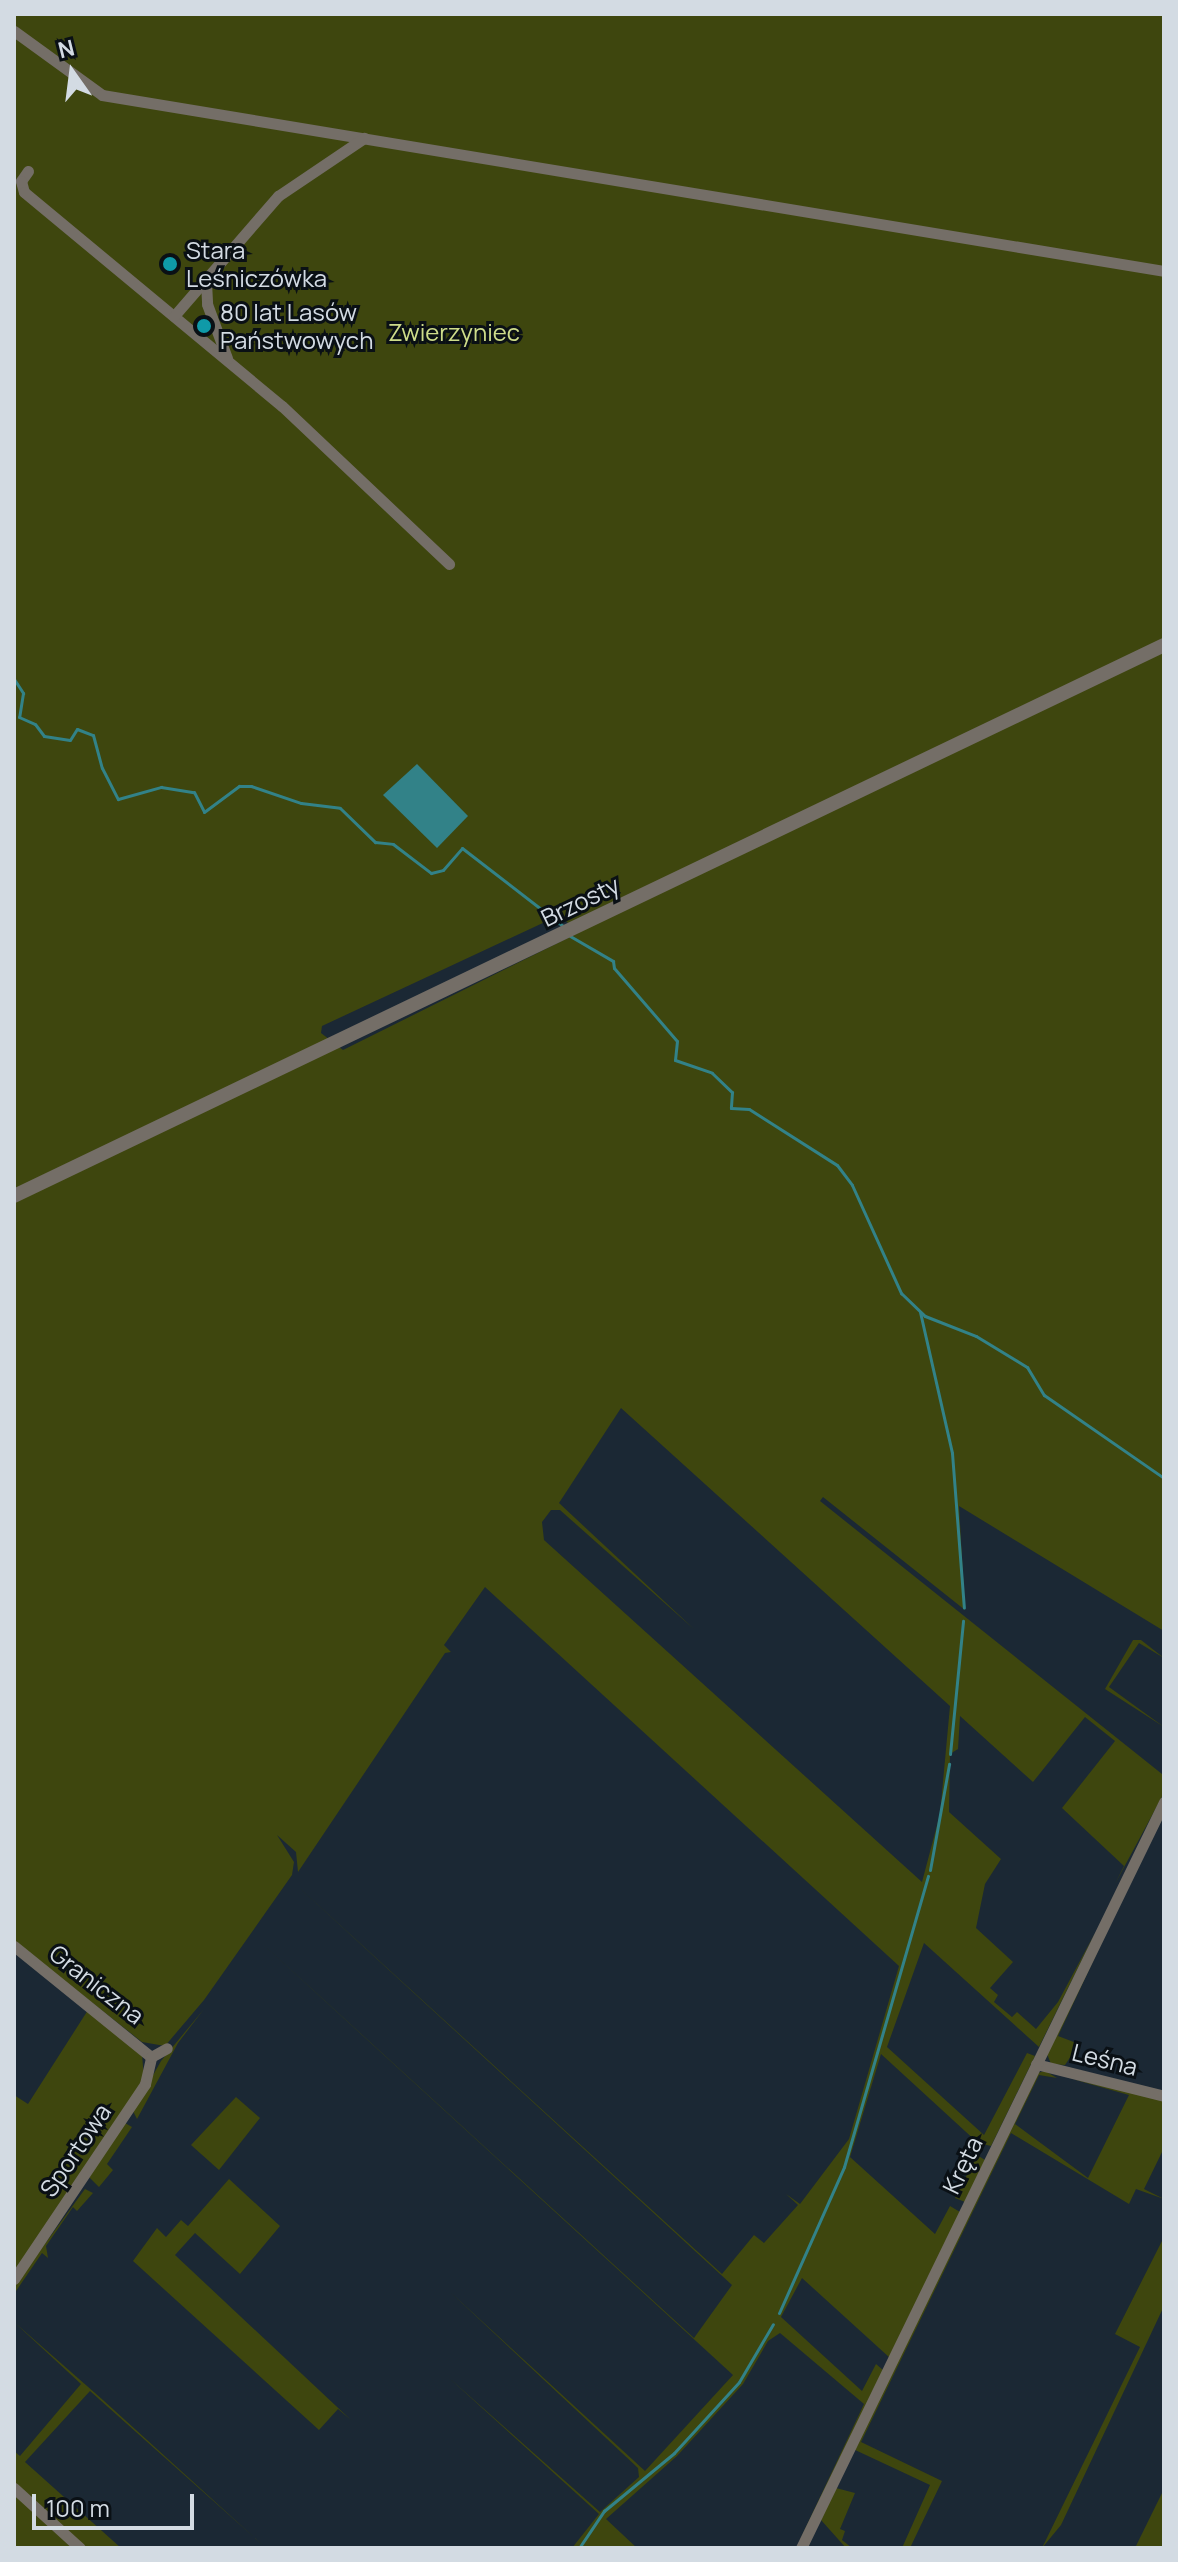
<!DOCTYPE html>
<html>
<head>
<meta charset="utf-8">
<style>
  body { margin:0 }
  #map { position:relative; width:1178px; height:2562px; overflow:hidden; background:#1b2834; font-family:Manrope,sans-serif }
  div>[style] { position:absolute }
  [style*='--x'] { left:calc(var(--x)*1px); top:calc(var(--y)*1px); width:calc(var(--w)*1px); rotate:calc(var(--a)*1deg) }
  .green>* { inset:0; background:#3e460e }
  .water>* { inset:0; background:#328288 }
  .stream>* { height:3px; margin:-1.5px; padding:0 1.5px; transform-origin:1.5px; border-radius:1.5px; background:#328288 }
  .minor>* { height:11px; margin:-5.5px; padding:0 5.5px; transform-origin:5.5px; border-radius:5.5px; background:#746e67 }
  .tertiary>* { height:14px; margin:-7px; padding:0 7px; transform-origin:7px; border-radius:7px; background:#746e67 }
  .dots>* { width:22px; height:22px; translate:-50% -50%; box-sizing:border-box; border:4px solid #0a1015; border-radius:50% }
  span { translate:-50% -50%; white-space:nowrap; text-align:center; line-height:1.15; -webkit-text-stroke:6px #0a1015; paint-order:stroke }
  .poi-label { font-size:24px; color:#d3dbe3 }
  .left { translate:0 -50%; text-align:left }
  .park-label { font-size:24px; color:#cedc8a }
  .street-label { font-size:24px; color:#d3dbe3 }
  .frame { position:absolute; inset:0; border:16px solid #d3dbe3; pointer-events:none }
  .north { position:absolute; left:32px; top:32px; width:80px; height:80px; -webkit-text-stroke:6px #0a1015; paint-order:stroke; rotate:346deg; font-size:22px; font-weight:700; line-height:32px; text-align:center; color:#d3dbe3 }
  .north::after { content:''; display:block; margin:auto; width:28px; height:36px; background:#d3dbe3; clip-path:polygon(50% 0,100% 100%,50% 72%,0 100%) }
  .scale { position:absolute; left:32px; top:2494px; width:162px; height:36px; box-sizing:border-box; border:4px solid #d3dbe3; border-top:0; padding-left:10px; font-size:24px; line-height:28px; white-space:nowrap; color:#d3dbe3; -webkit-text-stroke:6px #0a1015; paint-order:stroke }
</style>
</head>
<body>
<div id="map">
  <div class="green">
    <i style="clip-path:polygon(evenodd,14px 14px,1164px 14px,1164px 1631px,959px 1506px,965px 1610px,823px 1497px,820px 1501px,1162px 1774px,1164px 1793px,1115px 1884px,1124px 1866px,1062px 1808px,1115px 1741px,1085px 1717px,1033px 1782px,960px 1716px,958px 1749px,950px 1754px,949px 1812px,1001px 1859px,985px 1884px,976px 1928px,1013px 1962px,990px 1988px,998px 1995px,994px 2002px,1012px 2017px,1017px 2012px,1036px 2029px,1058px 2002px,1096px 1931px,1039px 2047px,924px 1943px,887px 2047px,984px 2135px,1027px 2053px,1035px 2056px,991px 2146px,978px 2143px,881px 2054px,850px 2157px,935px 2234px,950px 2206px,960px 2212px,890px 2358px,802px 2278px,781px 2317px,862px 2391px,876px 2364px,883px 2370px,796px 2548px,864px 2404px,780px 2333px,768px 2341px,743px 2384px,677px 2456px,606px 2519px,637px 2548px,572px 2548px,599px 2514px,448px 2377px,600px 2512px,639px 2477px,638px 2468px,448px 2290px,645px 2471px,733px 2375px,254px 1936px,694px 2338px,732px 2285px,293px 1882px,722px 2274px,754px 2235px,764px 2243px,798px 2205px,786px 2194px,800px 2204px,849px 2139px,899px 1966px,485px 1587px,444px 1645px,451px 1652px,445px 1653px,298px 1872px,296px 1852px,277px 1835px,294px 1862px,292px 1875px,204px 2000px,165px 2046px,142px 2042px,14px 1941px,14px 14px,560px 915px,578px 933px,343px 1050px,321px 1033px,322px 1026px,560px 915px,14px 14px,621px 1408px,950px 1706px,940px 1814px,922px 1882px,544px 1540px,542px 1522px,551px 1510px,560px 1510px,695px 1630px,559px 1503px,621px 1408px)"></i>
    <i style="clip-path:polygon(1133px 1640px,1141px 1640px,1164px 1658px,1139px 1643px,1109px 1687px,1164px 1727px,1105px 1689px)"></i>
    <i style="clip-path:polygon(1164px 1810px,1058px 2036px,1079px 2044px,1065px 2065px,1051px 2064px,1047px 2054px)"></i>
    <i style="clip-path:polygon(204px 2009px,178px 2043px,137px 2119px,133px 2111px,161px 2061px)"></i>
    <i style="clip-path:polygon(88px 2010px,142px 2054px,144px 2079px,14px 2272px,14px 2095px,28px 2104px)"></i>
    <i style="clip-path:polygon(1045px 2071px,1057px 2078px,1039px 2075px,1015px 2124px,1088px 2178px,1129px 2095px,1072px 2079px,1164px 2100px,1164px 2148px,1144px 2189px,1164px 2199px,1136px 2189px,1129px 2204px,1011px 2133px,861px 2442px,942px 2481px,910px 2548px,902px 2548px,930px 2485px,853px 2449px,1037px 2073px)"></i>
    <i style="clip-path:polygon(236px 2097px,260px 2118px,219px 2170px,191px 2145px)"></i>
    <i style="clip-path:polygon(125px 2123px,132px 2127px,107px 2164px,113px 2170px,99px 2187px,89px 2177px)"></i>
    <i style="clip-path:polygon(977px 2155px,985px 2160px,965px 2202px,955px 2198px)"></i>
    <i style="clip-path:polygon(229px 2179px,280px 2226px,240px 2274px,195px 2233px,175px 2255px,351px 2420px,338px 2409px,319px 2430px,133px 2261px,157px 2228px,166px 2237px,181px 2220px,188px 2226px)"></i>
    <i style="clip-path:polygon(85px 2189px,93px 2193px,77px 2211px,73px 2207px,46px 2246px,48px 2258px,42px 2253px,14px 2294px,14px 2286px)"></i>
    <i style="clip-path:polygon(1164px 2237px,1164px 2306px,1061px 2525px,1042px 2548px,1140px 2347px,1115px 2334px)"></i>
    <i style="clip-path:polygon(14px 2322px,103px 2400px,266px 2548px,90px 2391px,25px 2462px,121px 2548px,86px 2548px,14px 2483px,14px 2451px,20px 2456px,81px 2384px)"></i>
    <i style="clip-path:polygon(836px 2488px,855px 2493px,840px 2529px,845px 2531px,842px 2540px,852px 2548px,846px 2548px,821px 2520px)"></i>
    <i style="clip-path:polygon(1164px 2489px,1164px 2548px,1135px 2548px)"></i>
    <i style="clip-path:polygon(14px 2494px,73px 2548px,14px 2548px)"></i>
  </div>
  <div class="water">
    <i style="clip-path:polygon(417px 764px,468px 816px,437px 848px,383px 795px)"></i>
  </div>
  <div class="stream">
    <i style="--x:14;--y:679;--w:17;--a:57"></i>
    <i style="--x:23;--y:693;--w:24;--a:99"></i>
    <i style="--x:19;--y:717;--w:17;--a:24"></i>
    <i style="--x:35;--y:724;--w:15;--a:53"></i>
    <i style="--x:44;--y:736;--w:26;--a:9"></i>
    <i style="--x:70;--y:740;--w:13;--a:-58"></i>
    <i style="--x:77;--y:729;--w:17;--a:21"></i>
    <i style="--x:93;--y:735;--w:34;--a:75"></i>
    <i style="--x:102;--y:768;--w:35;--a:63"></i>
    <i style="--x:118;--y:799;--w:45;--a:-15.6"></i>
    <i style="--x:161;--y:787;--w:33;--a:9"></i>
    <i style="--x:194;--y:792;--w:22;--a:63"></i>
    <i style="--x:204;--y:812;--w:44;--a:-36.6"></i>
    <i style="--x:239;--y:786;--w:12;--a:0"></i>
    <i style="--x:251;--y:786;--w:53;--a:18.8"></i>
    <i style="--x:301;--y:803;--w:39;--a:7"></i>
    <i style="--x:340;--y:808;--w:49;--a:44.2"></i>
    <i style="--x:375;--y:842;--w:18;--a:6"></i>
    <i style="--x:393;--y:844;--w:48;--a:37.3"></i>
    <i style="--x:431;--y:873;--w:12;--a:-14"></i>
    <i style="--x:443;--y:870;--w:29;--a:-49"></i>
    <i style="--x:462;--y:848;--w:128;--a:37.7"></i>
    <i style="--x:570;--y:936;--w:50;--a:30.2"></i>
    <i style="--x:613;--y:961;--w:7;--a:82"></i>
    <i style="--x:614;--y:968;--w:96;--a:49.2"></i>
    <i style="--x:677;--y:1041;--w:19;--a:96"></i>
    <i style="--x:675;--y:1060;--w:39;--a:19"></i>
    <i style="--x:712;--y:1073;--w:28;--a:44"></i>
    <i style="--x:732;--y:1092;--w:16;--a:94"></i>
    <i style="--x:731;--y:1108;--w:18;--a:3"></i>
    <i style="--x:749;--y:1109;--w:104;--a:32.5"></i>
    <i style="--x:837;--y:1165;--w:25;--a:53"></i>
    <i style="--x:852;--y:1185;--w:119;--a:65.6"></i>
    <i style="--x:901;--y:1293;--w:33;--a:44"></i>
    <i style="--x:925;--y:1316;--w:55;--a:21.4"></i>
    <i style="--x:976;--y:1336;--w:60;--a:31.3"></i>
    <i style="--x:1027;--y:1367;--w:33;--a:59"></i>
    <i style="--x:1044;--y:1395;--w:146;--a:34.7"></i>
    <i style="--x:920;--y:1312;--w:145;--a:77.2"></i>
    <i style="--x:952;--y:1453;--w:155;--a:85.6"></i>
    <i style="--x:950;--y:1754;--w:134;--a:-84.4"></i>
    <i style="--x:930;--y:1870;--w:108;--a:-79.8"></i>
    <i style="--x:779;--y:2313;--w:160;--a:-66"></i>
    <i style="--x:844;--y:2167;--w:303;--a:-73.9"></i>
    <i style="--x:579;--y:2548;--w:45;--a:-56"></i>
    <i style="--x:604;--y:2511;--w:91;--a:-39.6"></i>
    <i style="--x:674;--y:2453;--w:96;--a:-47.5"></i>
    <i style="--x:739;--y:2382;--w:67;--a:-59.6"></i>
  </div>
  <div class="minor">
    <i style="--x:14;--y:31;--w:109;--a:36"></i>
    <i style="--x:102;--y:95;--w:1076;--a:9.41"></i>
    <i style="--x:28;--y:171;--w:12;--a:125"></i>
    <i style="--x:21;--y:181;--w:11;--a:75"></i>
    <i style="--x:24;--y:192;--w:335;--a:39.7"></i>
    <i style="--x:282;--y:406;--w:230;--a:43.4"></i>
    <i style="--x:206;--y:282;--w:22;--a:87"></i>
    <i style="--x:207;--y:304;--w:58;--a:69.7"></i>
    <i style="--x:174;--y:316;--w:159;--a:-49.1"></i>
    <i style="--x:278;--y:196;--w:104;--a:-34"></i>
    <i style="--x:14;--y:1946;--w:176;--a:39"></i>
    <i style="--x:1036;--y:2064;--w:132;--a:14"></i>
    <i style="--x:14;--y:2279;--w:235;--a:-56.1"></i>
    <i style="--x:145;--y:2084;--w:28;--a:-77"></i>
    <i style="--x:151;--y:2057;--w:18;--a:-29"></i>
    <i style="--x:14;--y:2488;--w:89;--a:42.3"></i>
    <i style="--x:801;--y:2548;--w:830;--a:-64.05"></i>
  </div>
  <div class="tertiary">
    <i style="--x:14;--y:1196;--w:1275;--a:-25.6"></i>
  </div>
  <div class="dots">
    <i style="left:170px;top:264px;background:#0f9aa8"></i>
    <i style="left:204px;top:326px;background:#0f9aa8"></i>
  </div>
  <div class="poi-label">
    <span class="left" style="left:186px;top:264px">Stara<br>Leśniczówka</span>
    <span class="left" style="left:220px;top:326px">80 lat Lasów<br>Państwowych</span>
  </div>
  <div class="park-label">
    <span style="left:454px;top:332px">Zwierzyniec</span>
  </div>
  <div class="street-label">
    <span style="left:580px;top:901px;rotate:-26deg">Brzosty</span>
    <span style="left:97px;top:1984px;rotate:38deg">Graniczna</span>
    <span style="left:1105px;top:2059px;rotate:14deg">Leśna</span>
    <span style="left:75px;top:2150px;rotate:-56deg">Sportowa</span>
    <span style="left:962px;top:2165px;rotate:-64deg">Kręta</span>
  </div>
  <div class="frame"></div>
  <div class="north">N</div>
  <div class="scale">100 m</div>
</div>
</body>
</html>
